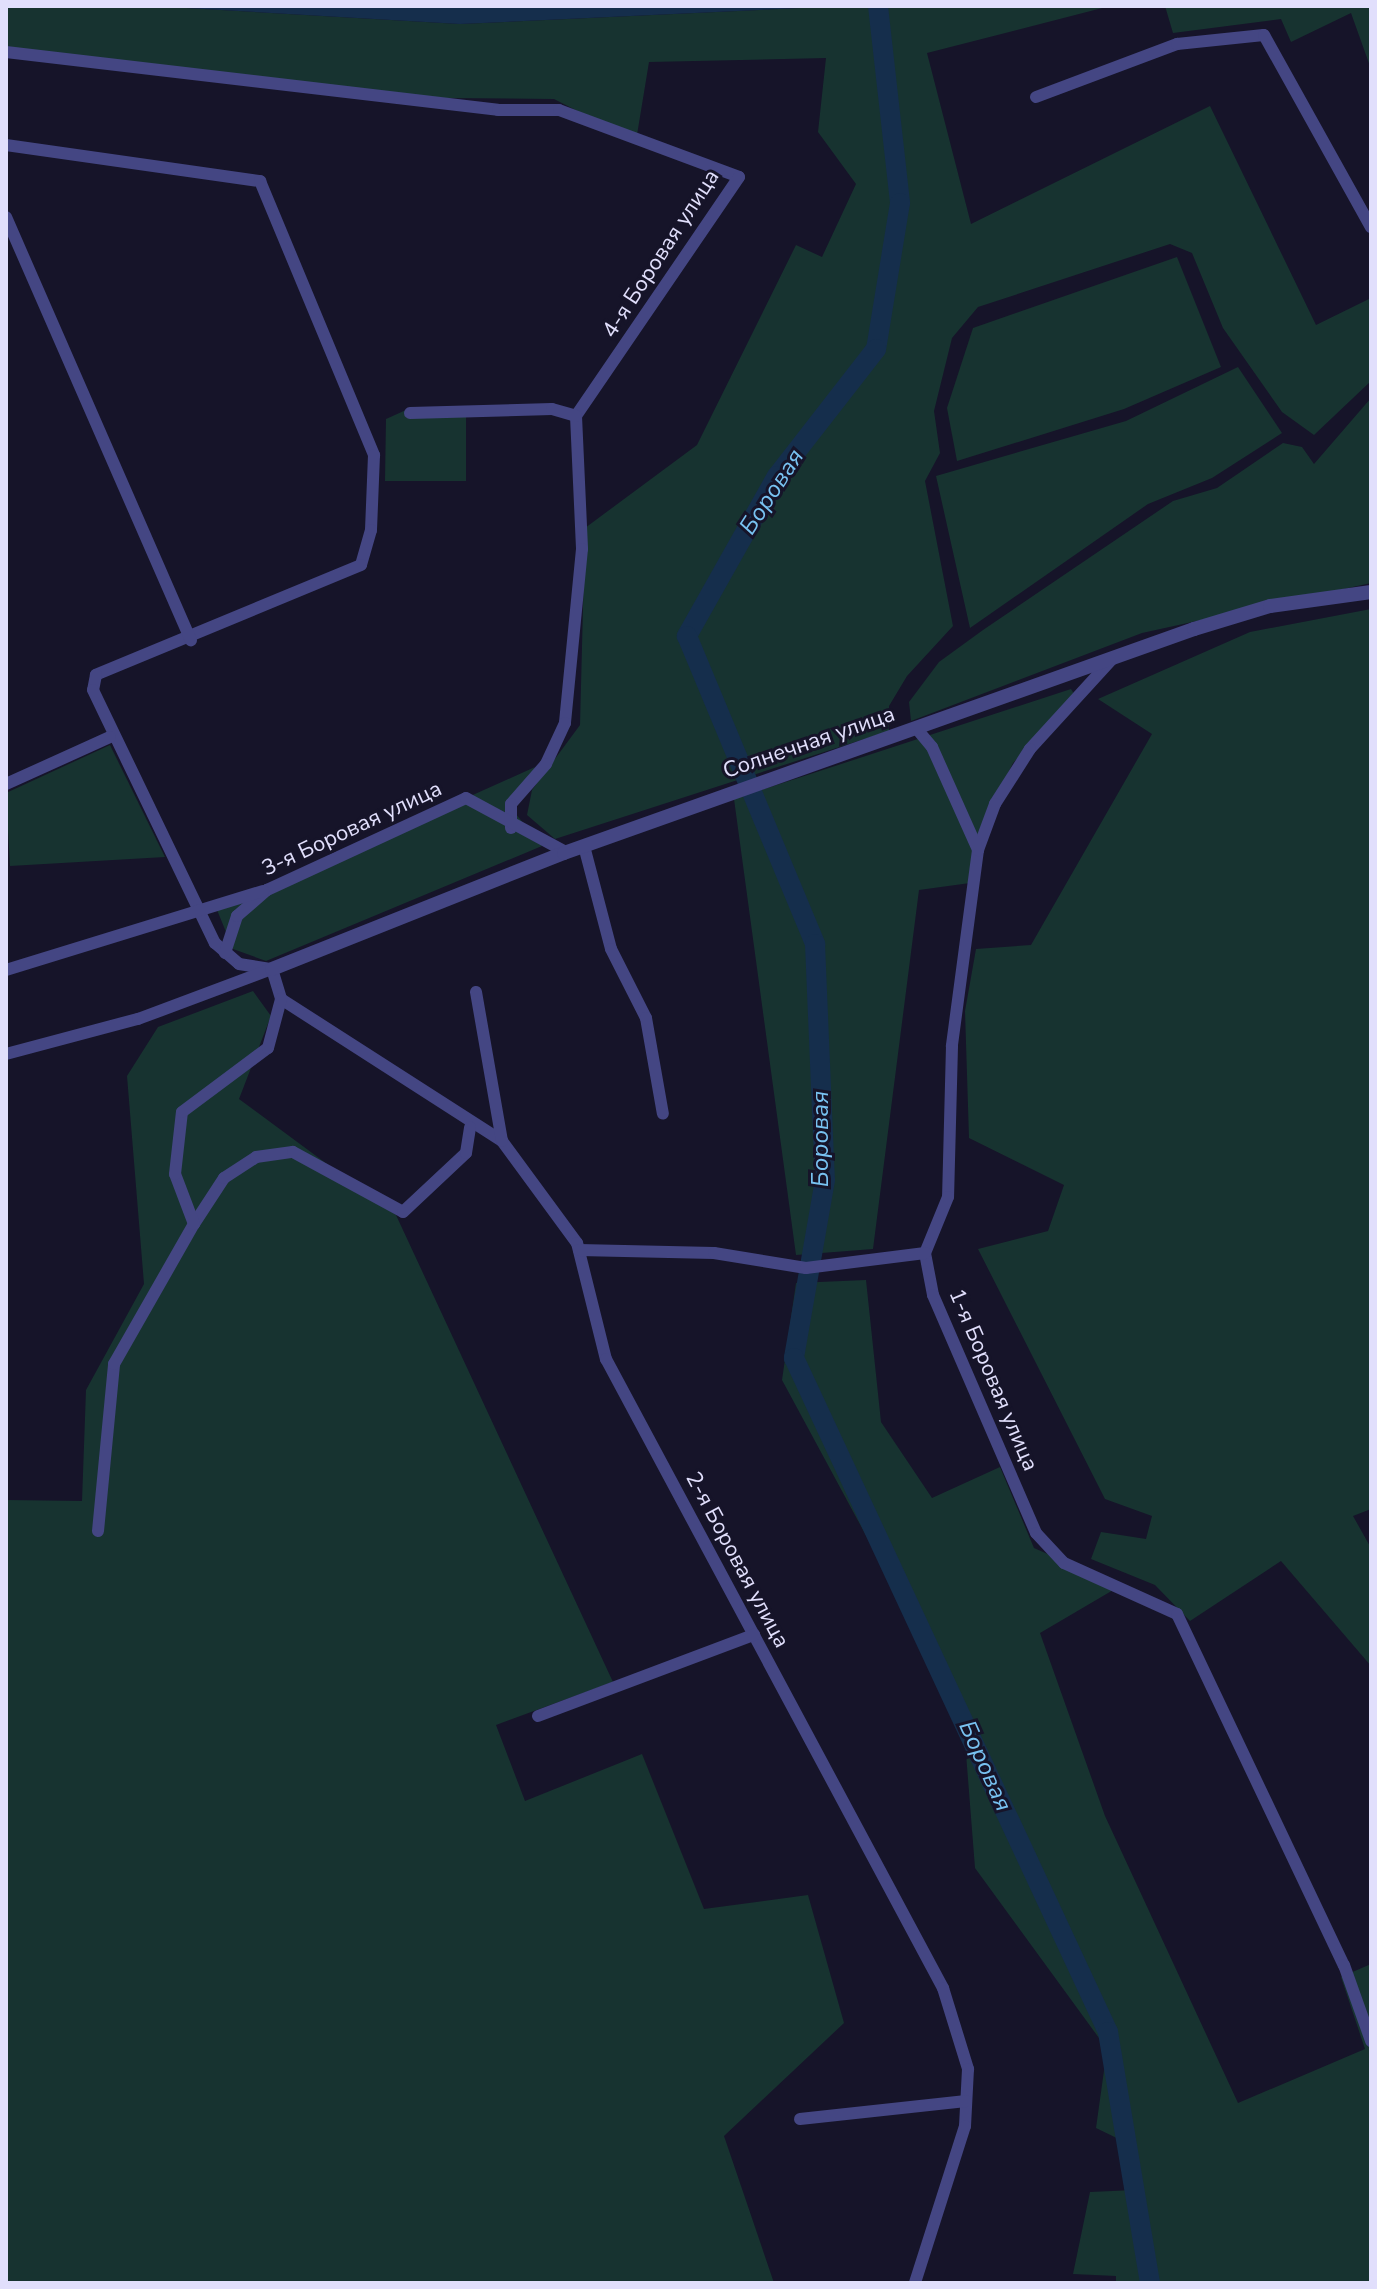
<!DOCTYPE html>
<html>
<head>
<meta charset="utf-8">
<style>
  body { margin:0 }
  #map { position:relative; width:1377px; height:2289px; overflow:hidden; background:#161429; font-family:"Nunito Sans",sans-serif }
  div>[style] { position:absolute }
  [style*='--x'] { left:calc(var(--x)*1px); top:calc(var(--y)*1px); width:calc(var(--w)*1px); rotate:calc(var(--a)*1deg) }
  .green>* { inset:0; background:#173330 }
  .water>* { inset:0; background:#152e4c }
  .river>* { height:20px; margin:-10px; padding:0 10px; transform-origin:10px; border-radius:10px; background:#152e4c }
  .minor>* { height:12px; margin:-6px; padding:0 6px; transform-origin:6px; border-radius:6px; background:#444683 }
  .tertiary>* { height:14px; margin:-7px; padding:0 7px; transform-origin:7px; border-radius:7px; background:#444683 }
  span { translate:-50% -50%; white-space:nowrap; text-align:center; line-height:1.15; -webkit-text-stroke:6px #161429; paint-order:stroke }
  .street-label { font-size:22px; color:#e1dffc }
  .water-label { font-size:24px; color:#78c2f1; font-style:italic }
  .frame { position:absolute; inset:0; border:8px solid #e1dffc; pointer-events:none }
</style>
</head>
<body>
<div id="map">
  <div class="green">
    <i style="clip-path:polygon(6px 6px,152px 6px,460px 24px,844px 6px,1110px 6px,927px 53px,971px 224px,1210px 106px,1316px 325px,1371px 298px,1371px 381px,1314px 435px,1282px 412px,1223px 328px,1192px 253px,1170px 244px,978px 307px,952px 338px,934px 411px,940px 453px,925px 481px,953px 626px,907px 676px,889px 706px,889px 731px,555px 839px,527px 815px,532px 790px,580px 725px,585px 528px,697px 445px,796px 245px,822px 257px,856px 184px,818px 132px,826px 58px,649px 62px,636px 141px,554px 99px,444px 98px,6px 50px)"></i>
    <i style="clip-path:polygon(1165px 6px,1371px 6px,1371px 69px,1351px 13px,1291px 42px,1281px 19px,1173px 33px)"></i>
    <i style="clip-path:polygon(1177px 257px,1221px 367px,1124px 409px,957px 461px,947px 408px,973px 328px)"></i>
    <i style="clip-path:polygon(1238px 367px,1282px 433px,1212px 478px,1148px 504px,970px 628px,936px 476px,1126px 421px)"></i>
    <i style="clip-path:polygon(1371px 398px,1371px 583px,1142px 633px,911px 721px,909px 702px,939px 662px,983px 630px,1173px 501px,1217px 488px,1283px 443px,1302px 447px,1314px 464px)"></i>
    <i style="clip-path:polygon(406px 410px,466px 412px,466px 481px,385px 481px,386px 419px)"></i>
    <i style="clip-path:polygon(1371px 609px,1371px 1509px,1353px 1516px,1371px 1548px,1371px 1666px,1281px 1561px,1190px 1621px,1155px 1585px,1091px 1559px,1101px 1532px,1146px 1539px,1152px 1516px,1105px 1499px,978px 1249px,1048px 1231px,1064px 1185px,969px 1138px,965px 1011px,976px 949px,1031px 945px,1152px 734px,1098px 699px,1250px 632px)"></i>
    <i style="clip-path:polygon(1071px 689px,1076px 697px,1013px 763px,979px 832px,970px 883px,919px 890px,873px 1249px,796px 1255px,734px 799px)"></i>
    <i style="clip-path:polygon(110px 745px,165px 857px,10px 866px,6px 793px)"></i>
    <i style="clip-path:polygon(535px 767px,511px 808px,542px 846px,266px 961px,233px 949px,217px 910px)"></i>
    <i style="clip-path:polygon(253px 991px,271px 1016px,239px 1099px,396px 1215px,613px 1682px,496px 1725px,525px 1801px,642px 1754px,704px 1909px,808px 1895px,844px 2023px,724px 2136px,774px 2283px,6px 2283px,6px 1500px,82px 1501px,86px 1390px,144px 1284px,127px 1076px,158px 1027px)"></i>
    <i style="clip-path:polygon(866px 1280px,881px 1422px,932px 1498px,1000px 1467px,1034px 1548px,1120px 1586px,1040px 1633px,1105px 1816px,1238px 2103px,1365px 2049px,1341px 1977px,1371px 1964px,1371px 2283px,1116px 2283px,1116px 2276px,1073px 2274px,1090px 2192px,1135px 2190px,1129px 2144px,1096px 2128px,1107px 2049px,975px 1868px,963px 1715px,782px 1380px,796px 1283px)"></i>
  </div>
  <div class="water">
    <i style="clip-path:polygon(152px 6px,844px 6px,460px 24px)"></i>
  </div>
  <div class="river">
    <i style="--x:878;--y:6;--w:198;--a:83.6"></i>
    <i style="--x:900;--y:203;--w:148;--a:99.3"></i>
    <i style="--x:876;--y:349;--w:161;--a:127.9"></i>
    <i style="--x:777;--y:476;--w:184;--a:119.4"></i>
    <i style="--x:687;--y:636;--w:334;--a:67.4"></i>
    <i style="--x:815;--y:944;--w:236;--a:87.6"></i>
    <i style="--x:825;--y:1180;--w:181;--a:99.9"></i>
    <i style="--x:794;--y:1358;--w:744;--a:65.02"></i>
    <i style="--x:1108;--y:2032;--w:254;--a:80.5"></i>
  </div>
  <div class="minor">
    <i style="--x:6;--y:52;--w:495;--a:6.7"></i>
    <i style="--x:498;--y:110;--w:61;--a:0"></i>
    <i style="--x:559;--y:110;--w:192;--a:20.4"></i>
    <i style="--x:739;--y:177;--w:289;--a:124.3"></i>
    <i style="--x:576;--y:416;--w:133;--a:87.4"></i>
    <i style="--x:582;--y:549;--w:175;--a:95.6"></i>
    <i style="--x:565;--y:723;--w:45;--a:114.9"></i>
    <i style="--x:546;--y:764;--w:53;--a:131.2"></i>
    <i style="--x:511;--y:804;--w:24;--a:90"></i>
    <i style="--x:1036;--y:97;--w:151;--a:-20.6"></i>
    <i style="--x:1177;--y:44;--w:87;--a:-5.9"></i>
    <i style="--x:1264;--y:35;--w:220;--a:60.9"></i>
    <i style="--x:6;--y:145;--w:257;--a:8.1"></i>
    <i style="--x:260;--y:181;--w:297;--a:67.4"></i>
    <i style="--x:374;--y:455;--w:75;--a:92.3"></i>
    <i style="--x:371;--y:530;--w:36;--a:106"></i>
    <i style="--x:361;--y:565;--w:287;--a:157.5"></i>
    <i style="--x:96;--y:675;--w:15;--a:101"></i>
    <i style="--x:93;--y:690;--w:281;--a:64.3"></i>
    <i style="--x:215;--y:943;--w:32;--a:41"></i>
    <i style="--x:239;--y:964;--w:33;--a:9"></i>
    <i style="--x:6;--y:217;--w:462;--a:66.4"></i>
    <i style="--x:410;--y:413;--w:142;--a:-1.6"></i>
    <i style="--x:552;--y:409;--w:25;--a:16"></i>
    <i style="--x:1114;--y:657;--w:125;--a:132.4"></i>
    <i style="--x:1030;--y:749;--w:65;--a:122.5"></i>
    <i style="--x:995;--y:804;--w:49;--a:110.3"></i>
    <i style="--x:978;--y:850;--w:198;--a:97.6"></i>
    <i style="--x:952;--y:1046;--w:151;--a:91.5"></i>
    <i style="--x:948;--y:1197;--w:61;--a:112.3"></i>
    <i style="--x:925;--y:1253;--w:43;--a:79.2"></i>
    <i style="--x:933;--y:1295;--w:259;--a:66.6"></i>
    <i style="--x:1036;--y:1533;--w:41;--a:47"></i>
    <i style="--x:1064;--y:1563;--w:124;--a:24.3"></i>
    <i style="--x:1177;--y:1614;--w:389;--a:64.6"></i>
    <i style="--x:1344;--y:1965;--w:81;--a:70.4"></i>
    <i style="--x:916;--y:728;--w:25;--a:50"></i>
    <i style="--x:932;--y:747;--w:113;--a:65.9"></i>
    <i style="--x:6;--y:784;--w:114;--a:-24.3"></i>
    <i style="--x:584;--y:846;--w:106;--a:75.3"></i>
    <i style="--x:611;--y:949;--w:77;--a:63.1"></i>
    <i style="--x:646;--y:1018;--w:97;--a:80"></i>
    <i style="--x:225;--y:953;--w:39;--a:-72"></i>
    <i style="--x:237;--y:916;--w:40;--a:-41"></i>
    <i style="--x:267;--y:890;--w:219;--a:-24.8"></i>
    <i style="--x:466;--y:798;--w:114;--a:28.4"></i>
    <i style="--x:272;--y:969;--w:31;--a:73"></i>
    <i style="--x:281;--y:999;--w:263;--a:32.7"></i>
    <i style="--x:502;--y:1141;--w:127;--a:53.7"></i>
    <i style="--x:577;--y:1243;--w:120;--a:76"></i>
    <i style="--x:606;--y:1359;--w:714;--a:61.82"></i>
    <i style="--x:943;--y:1988;--w:85;--a:72.8"></i>
    <i style="--x:968;--y:2069;--w:57;--a:93"></i>
    <i style="--x:965;--y:2126;--w:165;--a:107.7"></i>
    <i style="--x:6;--y:970;--w:269;--a:-17.1"></i>
    <i style="--x:476;--y:992;--w:151;--a:80.1"></i>
    <i style="--x:6;--y:1054;--w:137;--a:-14.9"></i>
    <i style="--x:138;--y:1019;--w:140;--a:-20.5"></i>
    <i style="--x:194;--y:1224;--w:55;--a:-56.9"></i>
    <i style="--x:224;--y:1178;--w:38;--a:-33"></i>
    <i style="--x:256;--y:1157;--w:37;--a:-8"></i>
    <i style="--x:293;--y:1152;--w:125;--a:28.6"></i>
    <i style="--x:403;--y:1212;--w:86;--a:-43.1"></i>
    <i style="--x:466;--y:1153;--w:26;--a:-81"></i>
    <i style="--x:579;--y:1250;--w:135;--a:1.3"></i>
    <i style="--x:714;--y:1253;--w:93;--a:9.3"></i>
    <i style="--x:806;--y:1268;--w:120;--a:-7.2"></i>
    <i style="--x:98;--y:1531;--w:168;--a:-84.5"></i>
    <i style="--x:114;--y:1364;--w:161;--a:-60.3"></i>
    <i style="--x:194;--y:1224;--w:53;--a:-110.8"></i>
    <i style="--x:175;--y:1174;--w:62;--a:-83.6"></i>
    <i style="--x:182;--y:1112;--w:107;--a:-36.7"></i>
    <i style="--x:268;--y:1048;--w:51;--a:-75.1"></i>
    <i style="--x:538;--y:1716;--w:231;--a:-20.6"></i>
    <i style="--x:800;--y:2119;--w:167;--a:-6.2"></i>
  </div>
  <div class="tertiary">
    <i style="--x:272;--y:969;--w:314;--a:-21.7"></i>
    <i style="--x:564;--y:853;--w:669;--a:-19.57"></i>
    <i style="--x:1194;--y:629;--w:79;--a:-16.8"></i>
    <i style="--x:1270;--y:606;--w:102;--a:-7.9"></i>
  </div>
  <div class="street-label">
    <span style="left:661px;top:254px;rotate:-57deg">4-я Боровая улица</span>
    <span style="left:809px;top:743px;rotate:-19deg">Солнечная улица</span>
    <span style="left:352px;top:829px;rotate:-25deg">3-я Боровая улица</span>
    <span style="left:993px;top:1380px;rotate:67deg">1-я Боровая улица</span>
    <span style="left:737px;top:1560px;rotate:62deg">2-я Боровая улица</span>
  </div>
  <div class="water-label">
    <span style="left:772px;top:492px;rotate:-57deg">Боровая</span>
    <span style="left:821px;top:1139px;rotate:-90deg">Боровая</span>
    <span style="left:985px;top:1766px;rotate:66deg">Боровая</span>
  </div>
  <div class="frame"></div>
</div>
</body>
</html>
